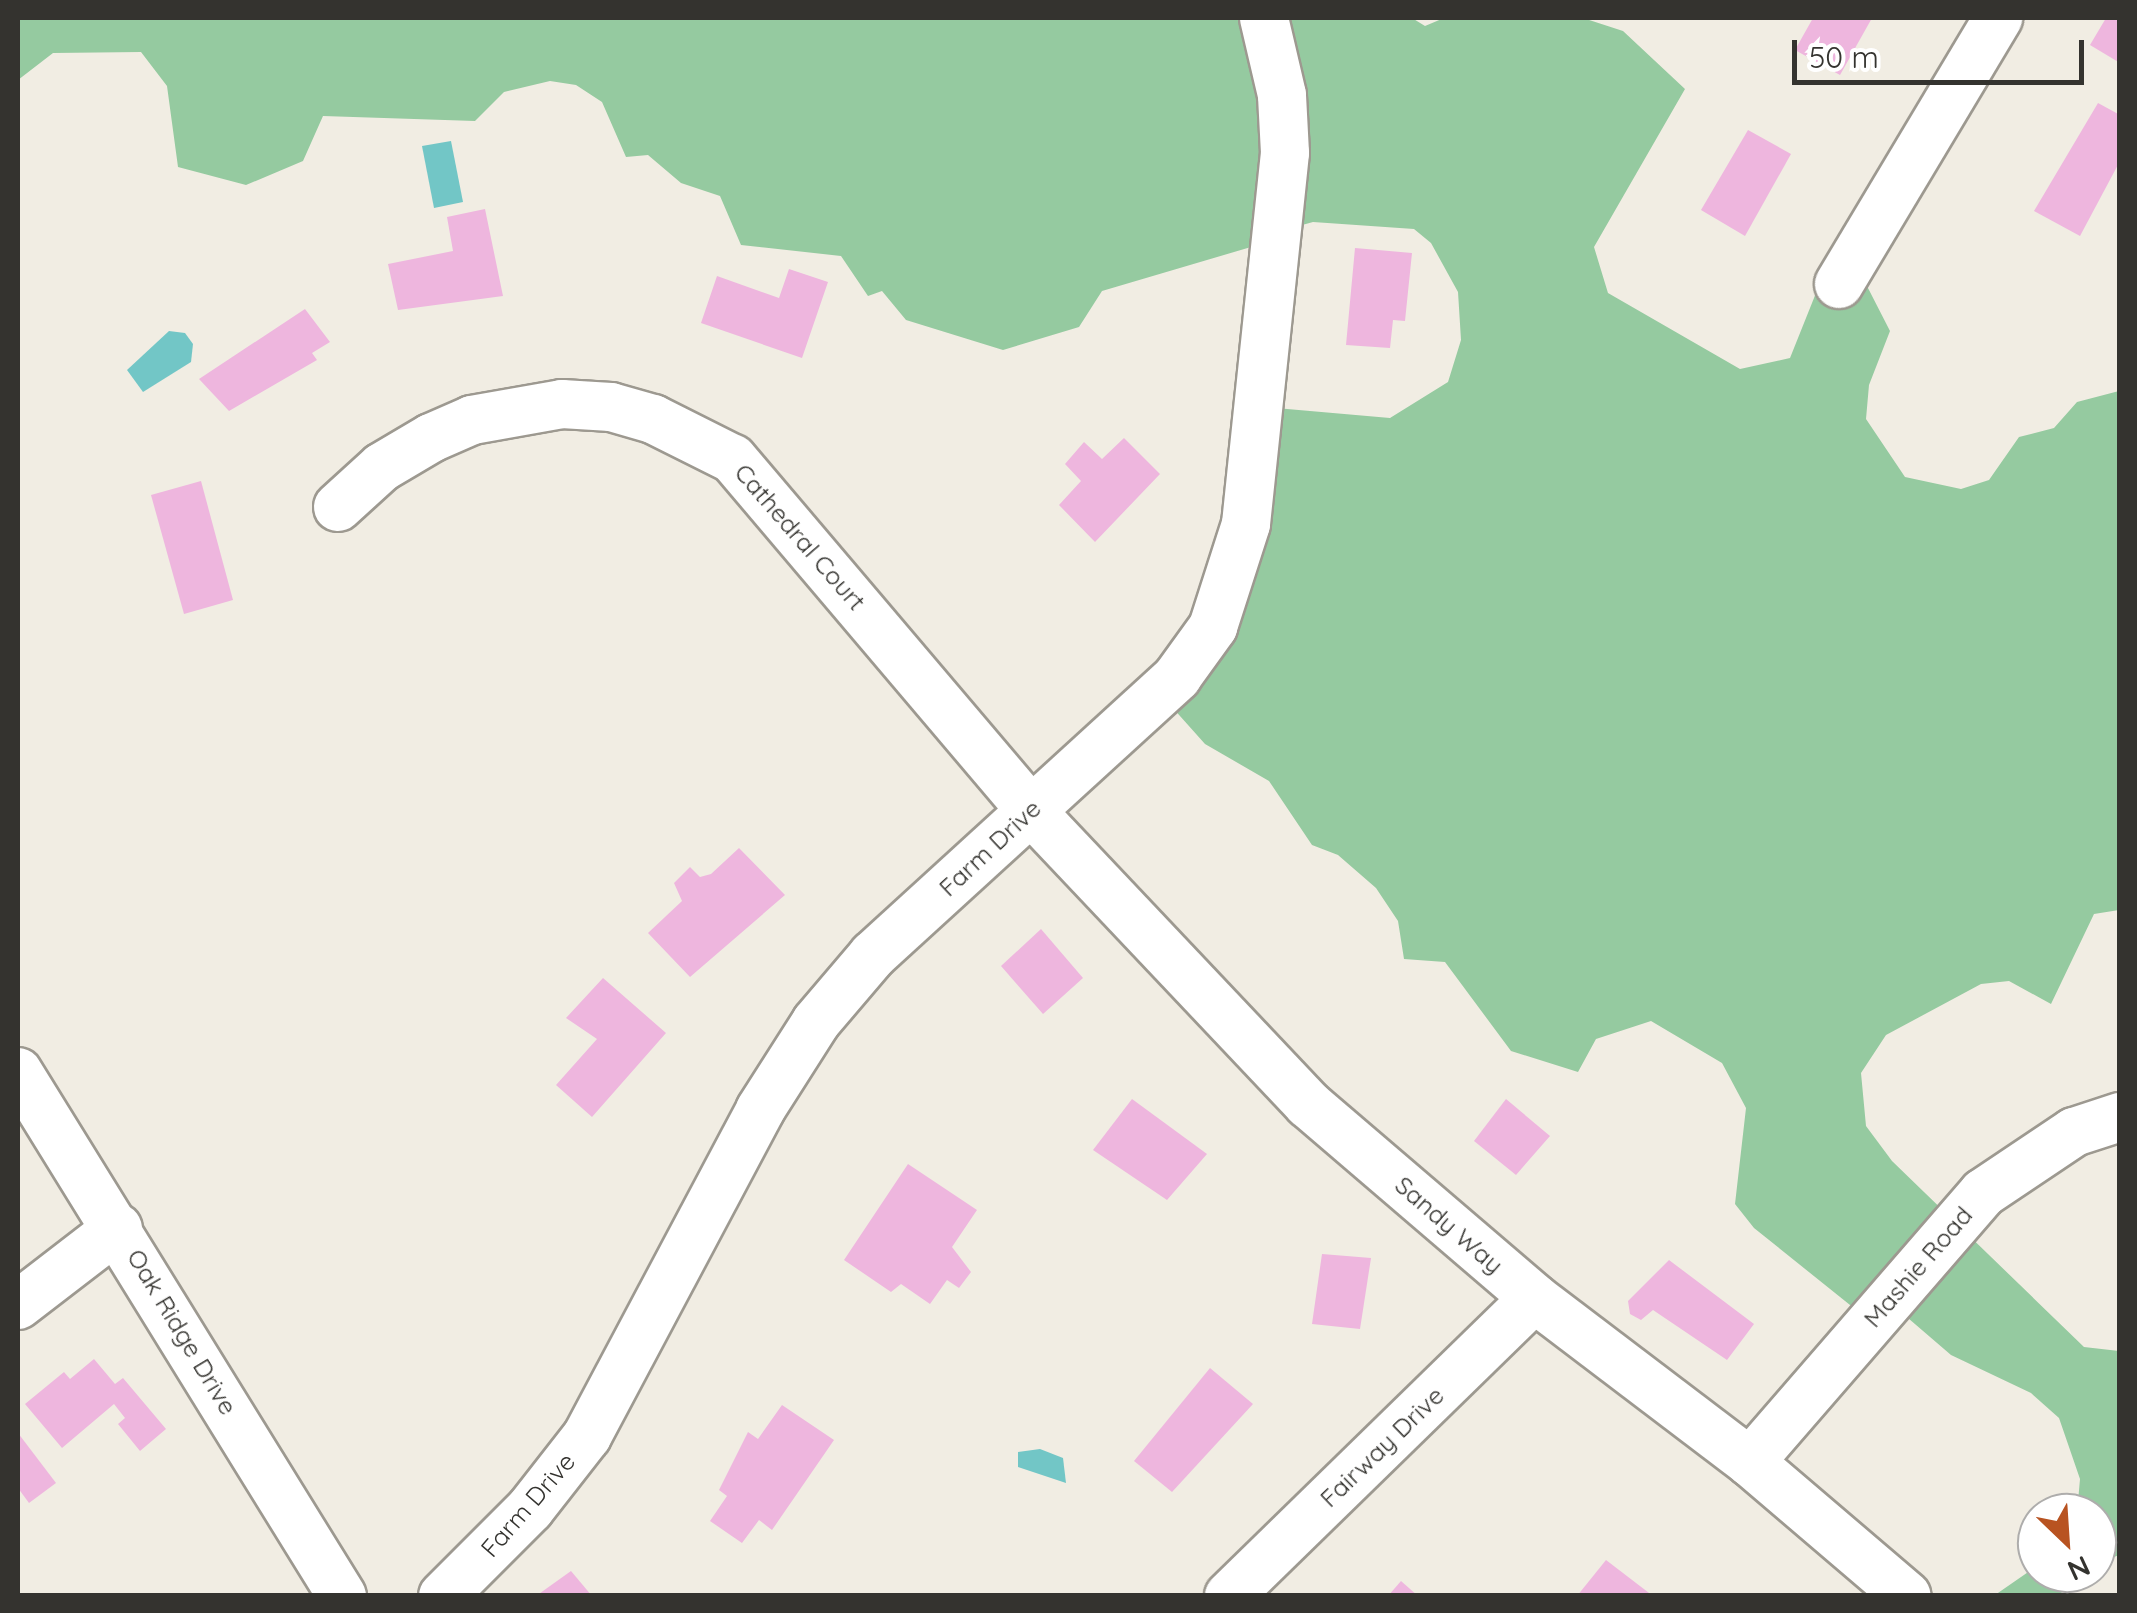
<!DOCTYPE html>
<html>
<head>
<meta charset="utf-8">
<style>
  body { margin:0 }
  #map { position:relative; width:2137px; height:1613px; overflow:hidden; background:#f1ede3; font-family:Quicksand,sans-serif }
  div>[style] { position:absolute }
  [style*='--x'] { left:calc(var(--x)*1px); top:calc(var(--y)*1px); width:calc(var(--w)*1px); rotate:calc(var(--a)*1deg) }
  .forest>* { inset:0; background:#95caa0 }
  .water>* { inset:0; background:#72c6c6 }
  .building>* { inset:0; background:#eeb6de }
  .roads { filter:drop-shadow(2px 0 #9d9990) drop-shadow(-2px 0 #9d9990) drop-shadow(0 2px #9d9990) drop-shadow(0 -2px #9d9990) }
  .minor>* { height:48px; margin:-24px; padding:0 24px; transform-origin:24px; border-radius:24px; background:#fff }
  span { translate:-50% -50%; white-space:nowrap; text-align:center; line-height:1.15; -webkit-text-stroke:8px #fff; paint-order:stroke }
  .street-label { font-size:25px; color:#34332f }
  .frame { position:absolute; inset:0; border:20px solid #34332f; pointer-events:none }
  .north { position:absolute; left:2017px; top:1493px; width:100px; height:100px; box-sizing:border-box; background:#fff; border:2px solid #aeadac; border-radius:50%; rotate:155deg; font-size:28px; font-weight:700; line-height:40px; text-align:center; color:#34332f }
  .north::after { content:''; display:block; margin:auto; width:35px; height:45px; background:#b85321; clip-path:polygon(50% 0,100% 100%,50% 72%,0 100%) }
  .scale { position:absolute; left:1792px; top:40px; width:292px; height:45px; box-sizing:border-box; border:5px solid #34332f; border-top:0; padding-left:12px; font-size:30px; line-height:35px; white-space:nowrap; color:#34332f; -webkit-text-stroke:8px #fff; paint-order:stroke }
</style>
</head>
<body>
<div id="map">
  <div class="forest">
    <i style="clip-path:polygon(18px 18px,1412px 18px,1425px 26px,1444px 18px,1583px 18px,1623px 31px,1685px 89px,1594px 247px,1608px 293px,1740px 369px,1790px 358px,1820px 283px,1848px 249px,1890px 331px,1869px 385px,1866px 419px,1905px 477px,1961px 489px,1989px 480px,2019px 437px,2054px 428px,2077px 402px,2119px 391px,2119px 910px,2094px 914px,2051px 1004px,2009px 981px,1981px 984px,1886px 1035px,1861px 1073px,1866px 1126px,1892px 1161px,2084px 1347px,2119px 1351px,2119px 1555px,2097px 1564px,2097px 1513px,2077px 1513px,2080px 1479px,2059px 1418px,2031px 1393px,1951px 1355px,1887px 1300px,1860px 1313px,1754px 1228px,1735px 1204px,1746px 1108px,1722px 1063px,1651px 1021px,1596px 1039px,1578px 1072px,1511px 1051px,1445px 962px,1404px 959px,1398px 921px,1376px 888px,1338px 855px,1312px 845px,1269px 781px,1205px 744px,1155px 688px,1207px 622px,1264px 407px,1390px 418px,1448px 382px,1461px 340px,1458px 292px,1431px 243px,1414px 229px,1313px 222px,1295px 227px,1251px 247px,1102px 291px,1079px 327px,1003px 350px,906px 320px,882px 291px,868px 296px,841px 256px,741px 245px,720px 196px,681px 183px,648px 155px,626px 157px,602px 102px,576px 85px,550px 81px,504px 92px,475px 121px,323px 116px,303px 161px,246px 185px,178px 167px,167px 86px,141px 52px,53px 53px,18px 80px)"></i>
    <i style="clip-path:polygon(2037px 1566px,2037px 1573px,2081px 1573px,2059px 1595px,1995px 1595px)"></i>
  </div>
  <div class="water">
    <i style="clip-path:polygon(451px 141px,463px 202px,434px 208px,422px 146px)"></i>
    <i style="clip-path:polygon(169px 331px,185px 333px,193px 344px,191px 362px,143px 392px,127px 370px)"></i>
    <i style="clip-path:polygon(1040px 1449px,1063px 1458px,1066px 1483px,1018px 1467px,1018px 1452px)"></i>
  </div>
  <div class="building">
    <i style="clip-path:polygon(1813px 18px,1872px 18px,1840px 75px,1795px 50px)"></i>
    <i style="clip-path:polygon(2106px 18px,2120px 18px,2120px 63px,2090px 45px)"></i>
    <i style="clip-path:polygon(2098px 103px,2120px 115px,2120px 161px,2080px 236px,2034px 211px)"></i>
    <i style="clip-path:polygon(1748px 130px,1791px 154px,1745px 236px,1701px 210px)"></i>
    <i style="clip-path:polygon(485px 209px,503px 296px,398px 310px,388px 264px,453px 251px,447px 217px)"></i>
    <i style="clip-path:polygon(1355px 248px,1412px 253px,1405px 321px,1393px 320px,1390px 348px,1346px 345px)"></i>
    <i style="clip-path:polygon(789px 269px,828px 282px,802px 358px,701px 323px,717px 276px,779px 298px)"></i>
    <i style="clip-path:polygon(305px 309px,330px 342px,312px 353px,317px 360px,229px 411px,199px 379px)"></i>
    <i style="clip-path:polygon(1124px 438px,1160px 474px,1095px 542px,1059px 505px,1081px 481px,1065px 464px,1084px 442px,1102px 459px)"></i>
    <i style="clip-path:polygon(201px 481px,233px 600px,184px 614px,151px 495px)"></i>
    <i style="clip-path:polygon(739px 848px,785px 895px,690px 977px,648px 933px,682px 901px,674px 883px,690px 867px,700px 877px,711px 874px)"></i>
    <i style="clip-path:polygon(1041px 929px,1083px 978px,1043px 1014px,1001px 966px)"></i>
    <i style="clip-path:polygon(603px 978px,666px 1033px,592px 1117px,556px 1085px,597px 1039px,566px 1018px)"></i>
    <i style="clip-path:polygon(1132px 1099px,1207px 1154px,1167px 1200px,1093px 1150px)"></i>
    <i style="clip-path:polygon(1506px 1099px,1550px 1136px,1516px 1175px,1474px 1141px)"></i>
    <i style="clip-path:polygon(908px 1164px,977px 1210px,952px 1247px,971px 1272px,959px 1288px,947px 1280px,930px 1304px,901px 1284px,891px 1292px,844px 1260px)"></i>
    <i style="clip-path:polygon(1322px 1254px,1371px 1258px,1360px 1329px,1312px 1324px)"></i>
    <i style="clip-path:polygon(1669px 1260px,1754px 1324px,1727px 1360px,1653px 1310px,1641px 1320px,1630px 1314px,1628px 1301px)"></i>
    <i style="clip-path:polygon(94px 1359px,115px 1384px,123px 1378px,166px 1429px,140px 1451px,118px 1424px,125px 1418px,114px 1404px,62px 1448px,25px 1404px,64px 1372px,70px 1379px)"></i>
    <i style="clip-path:polygon(1210px 1368px,1253px 1404px,1172px 1492px,1134px 1461px)"></i>
    <i style="clip-path:polygon(782px 1405px,834px 1440px,772px 1530px,759px 1520px,742px 1543px,710px 1521px,727px 1496px,719px 1490px,748px 1432px,758px 1439px)"></i>
    <i style="clip-path:polygon(18px 1433px,56px 1483px,29px 1503px,18px 1488px)"></i>
    <i style="clip-path:polygon(1606px 1560px,1653px 1596px,1577px 1596px)"></i>
    <i style="clip-path:polygon(571px 1571px,592px 1596px,536px 1596px)"></i>
    <i style="clip-path:polygon(1401px 1581px,1418px 1596px,1388px 1596px)"></i>
  </div>
  <div class="roads">
    <div class="minor">
      <i style="--x:1839;--y:284;--w:310;--a:-59.1"></i>
      <i style="--x:338;--y:507;--w:59;--a:-42.3"></i>
      <i style="--x:382;--y:467;--w:57;--a:-30.6"></i>
      <i style="--x:431;--y:438;--w:45;--a:-23.7"></i>
      <i style="--x:472;--y:420;--w:91;--a:-10.1"></i>
      <i style="--x:562;--y:404;--w:49;--a:3.5"></i>
      <i style="--x:611;--y:407;--w:44;--a:15.9"></i>
      <i style="--x:653;--y:419;--w:89;--a:26.6"></i>
      <i style="--x:733;--y:459;--w:461;--a:49.7"></i>
      <i style="--x:1031;--y:811;--w:403;--a:46.6"></i>
      <i style="--x:1308;--y:1104;--w:298;--a:40.6"></i>
      <i style="--x:1534;--y:1298;--w:271;--a:37.2"></i>
      <i style="--x:1750;--y:1462;--w:206;--a:40.5"></i>
      <i style="--x:18;--y:1072;--w:616;--a:58.27"></i>
      <i style="--x:18;--y:1305;--w:126;--a:-37.6"></i>
      <i style="--x:1750;--y:1462;--w:356;--a:-49.1"></i>
      <i style="--x:1983;--y:1193;--w:110;--a:-33.8"></i>
      <i style="--x:2074;--y:1132;--w:48;--a:-18.1"></i>
      <i style="--x:443;--y:1596;--w:123;--a:-45"></i>
      <i style="--x:530;--y:1509;--w:93;--a:-52"></i>
      <i style="--x:587;--y:1436;--w:369;--a:-62"></i>
      <i style="--x:760;--y:1110;--w:104;--a:-57.5"></i>
      <i style="--x:816;--y:1022;--w:88;--a:-49.6"></i>
      <i style="--x:873;--y:955;--w:412;--a:-42.4"></i>
      <i style="--x:1177;--y:677;--w:62;--a:-54.2"></i>
      <i style="--x:1213;--y:627;--w:108;--a:-72.2"></i>
      <i style="--x:1246;--y:524;--w:373;--a:-84"></i>
      <i style="--x:1285;--y:153;--w:58;--a:-93"></i>
      <i style="--x:1282;--y:95;--w:79;--a:-103.2"></i>
      <i style="--x:1229;--y:1596;--w:426;--a:-44.3"></i>
    </div>
  </div>
  <div class="street-label">
    <span style="left:800px;top:537px;rotate:49deg">Cathedral Court</span>
    <span style="left:990px;top:848px;rotate:-43deg">Farm Drive</span>
    <span style="left:1449px;top:1225px;rotate:41deg">Sandy Way</span>
    <span style="left:1918px;top:1267px;rotate:-49deg">Mashie Road</span>
    <span style="left:182px;top:1332px;rotate:59deg">Oak Ridge Drive</span>
    <span style="left:1382px;top:1447px;rotate:-44deg">Fairway Drive</span>
    <span style="left:528px;top:1505px;rotate:-49deg">Farm Drive</span>
  </div>
  <div class="frame"></div>
  <div class="north">N</div>
  <div class="scale">50 m</div>
</div>
</body>
</html>
